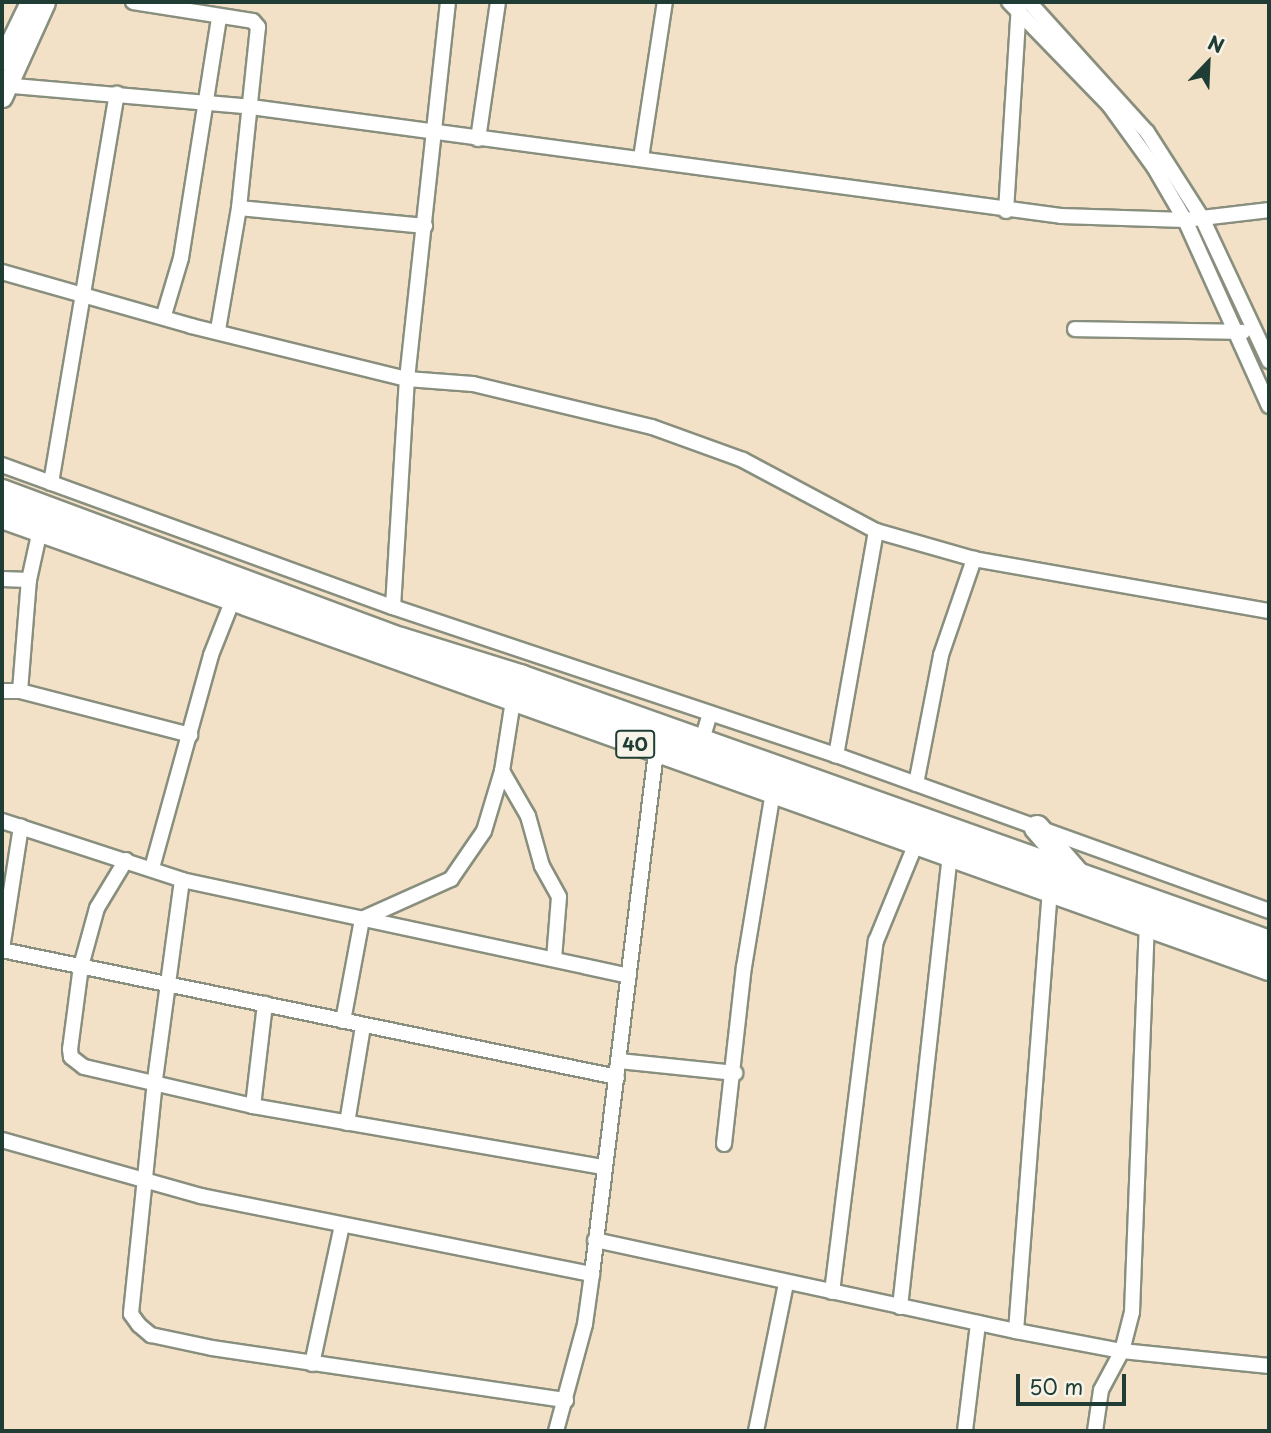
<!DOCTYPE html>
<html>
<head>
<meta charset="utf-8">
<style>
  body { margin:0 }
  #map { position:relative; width:1271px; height:1433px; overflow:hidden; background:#f3e1c7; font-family:"Playpen Sans",sans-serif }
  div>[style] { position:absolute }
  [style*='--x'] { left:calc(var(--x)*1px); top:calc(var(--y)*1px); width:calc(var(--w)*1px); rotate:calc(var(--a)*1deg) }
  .roads { filter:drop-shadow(2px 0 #898f7e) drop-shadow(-2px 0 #898f7e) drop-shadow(0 2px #898f7e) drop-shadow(0 -2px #898f7e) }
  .street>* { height:14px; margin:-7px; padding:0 7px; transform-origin:7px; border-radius:7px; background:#fff }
  .secondary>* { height:19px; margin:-9.5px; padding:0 9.5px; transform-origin:9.5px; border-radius:9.5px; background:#fff }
  .highway>* { height:24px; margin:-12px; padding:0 12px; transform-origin:12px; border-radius:12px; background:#fff }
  span { translate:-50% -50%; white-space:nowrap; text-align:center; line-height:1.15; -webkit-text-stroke:7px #f7f3e8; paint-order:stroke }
  .shield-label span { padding:2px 5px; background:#f7f3e8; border:2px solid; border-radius:5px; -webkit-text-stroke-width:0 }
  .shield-label { font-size:18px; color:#1f3d34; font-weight:700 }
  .frame { position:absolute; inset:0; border:4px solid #1f3d34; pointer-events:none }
  .north { position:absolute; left:1173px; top:28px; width:70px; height:70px; -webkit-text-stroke:5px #f7f3e8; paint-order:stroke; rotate:23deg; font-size:19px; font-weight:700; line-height:28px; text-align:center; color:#1f3d34 }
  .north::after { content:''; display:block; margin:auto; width:24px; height:32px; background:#1f3d34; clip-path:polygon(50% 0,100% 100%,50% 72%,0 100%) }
  .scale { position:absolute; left:1016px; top:1374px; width:110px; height:32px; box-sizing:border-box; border:4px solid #1f3d34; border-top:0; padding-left:9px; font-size:21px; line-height:24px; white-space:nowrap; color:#1f3d34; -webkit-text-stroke:5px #f7f3e8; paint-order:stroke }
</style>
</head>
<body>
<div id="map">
  <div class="roads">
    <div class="street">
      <i style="--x:133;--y:2;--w:121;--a:9"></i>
      <i style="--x:253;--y:21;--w:8;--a:50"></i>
      <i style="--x:258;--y:27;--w:182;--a:96"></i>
      <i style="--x:239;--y:208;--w:124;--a:99.8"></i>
      <i style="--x:1009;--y:2;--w:144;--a:45.8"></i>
      <i style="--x:1109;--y:105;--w:77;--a:54"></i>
      <i style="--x:1154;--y:167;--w:61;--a:59.7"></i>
      <i style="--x:1185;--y:220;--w:204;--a:65.7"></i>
      <i style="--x:1029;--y:2;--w:176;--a:47.8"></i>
      <i style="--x:1147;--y:132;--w:102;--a:57.4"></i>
      <i style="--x:1202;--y:218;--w:158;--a:64.9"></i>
      <i style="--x:2;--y:85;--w:250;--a:5"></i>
      <i style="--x:251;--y:107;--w:817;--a:7.66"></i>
      <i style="--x:1061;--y:216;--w:124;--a:1.8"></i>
      <i style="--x:1185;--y:220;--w:85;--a:-6.8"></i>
      <i style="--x:478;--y:139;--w:138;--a:-81.7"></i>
      <i style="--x:641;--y:158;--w:158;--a:-81.3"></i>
      <i style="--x:239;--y:208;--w:187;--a:5.5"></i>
      <i style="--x:1006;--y:211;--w:205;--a:-86.4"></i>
      <i style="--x:2;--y:272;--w:197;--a:15.9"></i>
      <i style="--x:191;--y:326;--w:222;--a:13.8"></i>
      <i style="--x:407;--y:379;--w:66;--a:4.3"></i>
      <i style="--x:473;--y:384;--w:184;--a:13.5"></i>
      <i style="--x:652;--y:427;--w:97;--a:19.9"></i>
      <i style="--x:743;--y:460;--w:151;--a:28.1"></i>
      <i style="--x:876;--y:531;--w:102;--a:15.9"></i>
      <i style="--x:974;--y:559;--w:300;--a:10"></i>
      <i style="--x:164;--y:315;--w:59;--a:-73.4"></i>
      <i style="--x:181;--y:258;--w:242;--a:-81"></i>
      <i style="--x:1075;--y:329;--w:168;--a:1"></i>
      <i style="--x:2;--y:465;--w:416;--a:20"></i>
      <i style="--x:393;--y:607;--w:228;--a:-86.5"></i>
      <i style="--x:407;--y:379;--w:379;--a:-83.8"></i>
      <i style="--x:51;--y:483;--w:395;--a:-80.4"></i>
      <i style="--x:876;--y:531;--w:228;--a:100.1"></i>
      <i style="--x:836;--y:755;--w:460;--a:19.8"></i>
      <i style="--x:2;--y:579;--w:27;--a:2"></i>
      <i style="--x:393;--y:607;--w:467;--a:18.5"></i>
      <i style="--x:2;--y:691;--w:18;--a:0"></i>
      <i style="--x:20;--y:691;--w:176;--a:14.5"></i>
      <i style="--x:20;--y:691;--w:111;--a:-85.4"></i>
      <i style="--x:29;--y:580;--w:51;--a:-77.6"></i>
      <i style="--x:701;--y:743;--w:31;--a:-73"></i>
      <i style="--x:502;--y:771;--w:52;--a:60"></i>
      <i style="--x:528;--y:816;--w:52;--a:74.4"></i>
      <i style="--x:542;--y:866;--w:35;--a:61"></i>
      <i style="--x:559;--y:897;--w:62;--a:94.6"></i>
      <i style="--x:916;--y:784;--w:131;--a:-79"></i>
      <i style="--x:941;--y:655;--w:102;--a:-71"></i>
      <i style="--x:2;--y:821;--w:189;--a:18.1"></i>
      <i style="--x:182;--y:880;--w:457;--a:12.1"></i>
      <i style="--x:126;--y:860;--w:56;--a:121.1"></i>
      <i style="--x:97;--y:908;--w:60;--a:105.4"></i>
      <i style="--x:81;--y:966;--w:84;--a:97.5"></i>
      <i style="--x:70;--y:1049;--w:8;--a:83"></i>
      <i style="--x:71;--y:1057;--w:16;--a:38"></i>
      <i style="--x:84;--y:1067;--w:173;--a:13"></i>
      <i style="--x:253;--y:1106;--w:356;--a:9.9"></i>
      <i style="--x:152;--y:868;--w:221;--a:-74.5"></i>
      <i style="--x:211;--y:655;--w:57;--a:-68.4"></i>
      <i style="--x:182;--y:880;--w:203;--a:97.7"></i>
      <i style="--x:155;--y:1081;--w:234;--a:95.9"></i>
      <i style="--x:131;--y:1314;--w:14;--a:54"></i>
      <i style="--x:139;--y:1325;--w:16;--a:40"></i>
      <i style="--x:151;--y:1335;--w:62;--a:12"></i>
      <i style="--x:212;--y:1348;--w:358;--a:8.4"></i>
      <i style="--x:2;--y:949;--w:124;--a:-81.2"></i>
      <i style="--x:2;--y:950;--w:628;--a:11.67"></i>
      <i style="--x:343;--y:1021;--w:104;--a:-79.4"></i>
      <i style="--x:362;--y:919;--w:98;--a:-24.2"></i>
      <i style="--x:451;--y:879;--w:58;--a:-55.5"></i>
      <i style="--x:484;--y:831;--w:63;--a:-73.3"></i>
      <i style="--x:502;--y:771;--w:78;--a:-81.1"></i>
      <i style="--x:619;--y:1061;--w:117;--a:5.9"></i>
      <i style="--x:253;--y:1106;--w:103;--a:-83.3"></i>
      <i style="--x:347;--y:1123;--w:98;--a:-80.6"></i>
      <i style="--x:2;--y:1140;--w:207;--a:15.7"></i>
      <i style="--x:201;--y:1196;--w:399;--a:11.3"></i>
      <i style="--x:724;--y:1144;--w:178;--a:-83.6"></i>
      <i style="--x:744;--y:967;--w:177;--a:-80.6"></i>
      <i style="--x:595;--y:1240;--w:431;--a:12.2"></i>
      <i style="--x:1016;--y:1331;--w:108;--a:10.7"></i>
      <i style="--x:1122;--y:1351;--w:148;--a:5.8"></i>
      <i style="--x:832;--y:1292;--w:354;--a:-82.9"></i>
      <i style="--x:876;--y:941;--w:113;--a:-67.7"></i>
      <i style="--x:900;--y:1307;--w:456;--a:-83.7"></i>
      <i style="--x:1016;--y:1331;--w:442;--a:-85.6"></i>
      <i style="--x:312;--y:1364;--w:142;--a:-77.8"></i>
      <i style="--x:556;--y:1431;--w:111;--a:-74.8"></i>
      <i style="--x:585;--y:1324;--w:50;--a:-82"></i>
      <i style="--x:592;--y:1274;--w:526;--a:-83.01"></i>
      <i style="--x:756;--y:1431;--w:150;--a:-78.5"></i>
      <i style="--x:965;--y:1431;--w:109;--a:-83.1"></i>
      <i style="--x:1095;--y:1431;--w:41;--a:-81.7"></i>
      <i style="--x:1101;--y:1390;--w:44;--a:-61.7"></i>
      <i style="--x:1122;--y:1351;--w:40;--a:-75.6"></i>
      <i style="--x:1132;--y:1312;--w:389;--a:-87.8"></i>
    </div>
    <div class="secondary">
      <i style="--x:2;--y:60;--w:64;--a:-64.2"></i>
      <i style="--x:2;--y:97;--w:104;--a:-65.6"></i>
    </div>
    <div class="highway">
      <i style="--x:2;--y:492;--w:426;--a:20.4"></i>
      <i style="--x:401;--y:640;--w:125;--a:17.3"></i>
      <i style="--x:520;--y:677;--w:795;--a:19.55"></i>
      <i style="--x:2;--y:516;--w:1345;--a:19.63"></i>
      <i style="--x:1037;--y:828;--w:61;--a:49"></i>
    </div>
  </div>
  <div class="shield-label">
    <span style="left:635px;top:744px">40</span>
  </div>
  <div class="frame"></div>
  <div class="north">N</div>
  <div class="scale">50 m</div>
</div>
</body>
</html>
